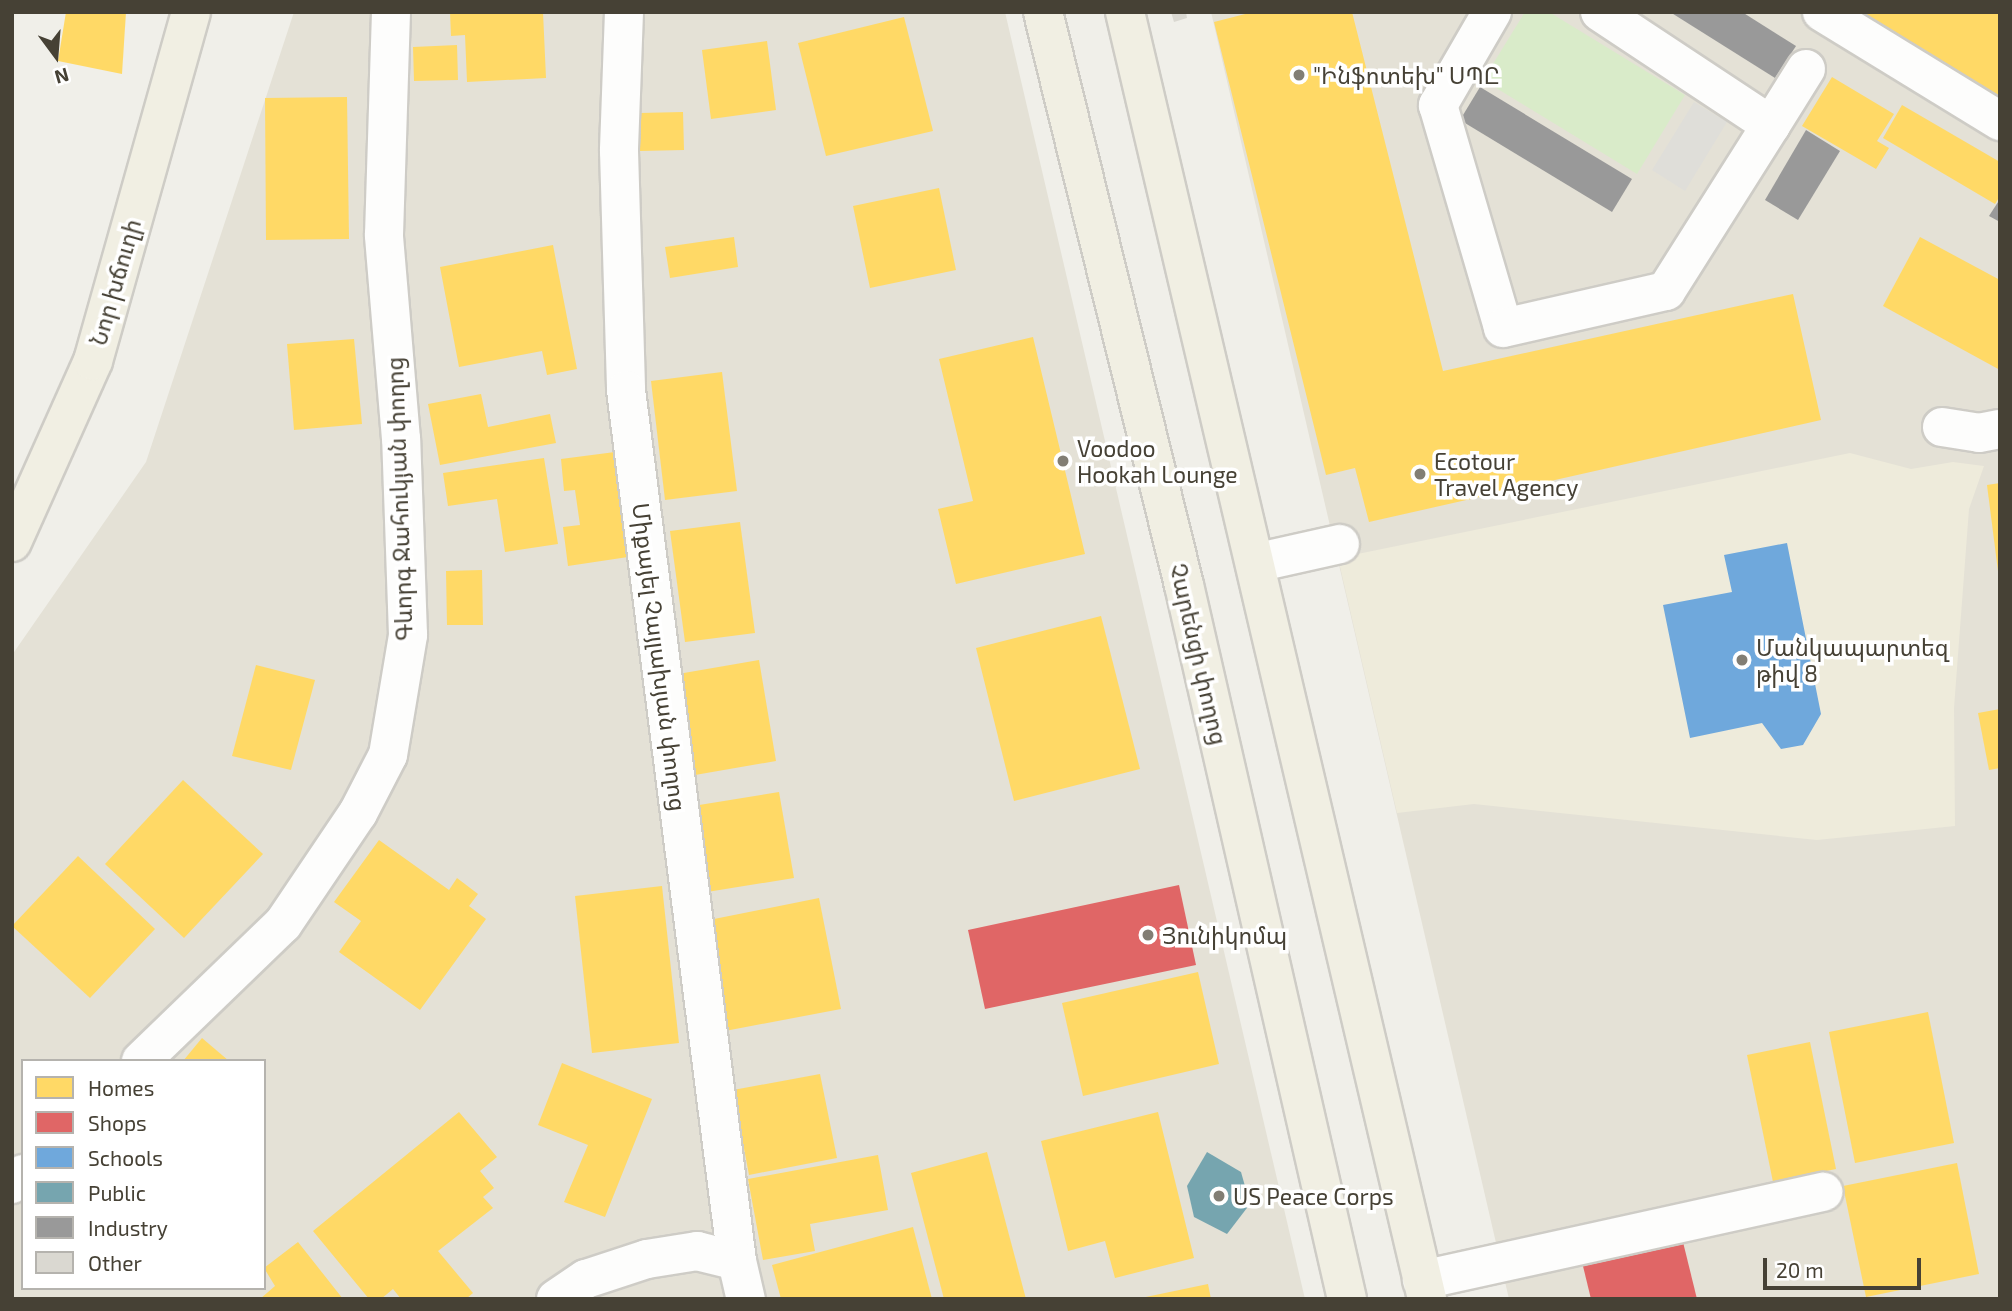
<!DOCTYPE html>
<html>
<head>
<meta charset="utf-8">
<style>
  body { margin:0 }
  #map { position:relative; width:2012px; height:1311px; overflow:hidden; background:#f0efe9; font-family:"Exo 2","Noto Sans Armenian",sans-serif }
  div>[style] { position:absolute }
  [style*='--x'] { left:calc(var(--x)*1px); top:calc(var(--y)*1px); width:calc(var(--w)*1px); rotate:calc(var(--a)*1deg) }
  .residential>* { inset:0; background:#e4e1d6 }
  .education>* { inset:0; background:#eeebdb }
  .green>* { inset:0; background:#d9ebc9 }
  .parking>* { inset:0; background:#dfded9 }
  .homes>* { inset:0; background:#ffd966 }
  .shops>* { inset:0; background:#e06666 }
  .schools>* { inset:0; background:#6fa8dc }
  .public>* { inset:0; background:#76a5af }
  .industry>* { inset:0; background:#999 }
  .building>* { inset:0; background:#dad8d1 }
  .roads { filter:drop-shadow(2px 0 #ceccc6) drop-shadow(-2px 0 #ceccc6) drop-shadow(0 2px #ceccc6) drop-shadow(0 -2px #ceccc6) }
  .minor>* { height:38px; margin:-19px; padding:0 19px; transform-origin:19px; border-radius:19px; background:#fdfdfc }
  .major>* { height:38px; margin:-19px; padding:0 19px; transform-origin:19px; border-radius:19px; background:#f1efe3 }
  .dots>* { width:19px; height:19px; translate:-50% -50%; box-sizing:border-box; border:4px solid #fff; border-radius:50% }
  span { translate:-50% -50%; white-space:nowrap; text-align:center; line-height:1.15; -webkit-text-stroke:7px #fff; paint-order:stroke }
  .poi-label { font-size:23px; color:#464135 }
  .left { translate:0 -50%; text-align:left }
  .street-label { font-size:23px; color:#464135 }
  .frame { position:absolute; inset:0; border:14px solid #464135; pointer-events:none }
  .legend { position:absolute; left:21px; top:1059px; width:245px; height:231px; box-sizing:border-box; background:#fff; border:2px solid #b5b3ae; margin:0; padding:9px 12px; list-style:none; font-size:21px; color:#464135 }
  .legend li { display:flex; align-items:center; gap:14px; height:35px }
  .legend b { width:35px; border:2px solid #b5b3ae }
  .north { position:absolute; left:21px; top:21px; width:70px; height:70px; -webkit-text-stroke:5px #fff; paint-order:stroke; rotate:164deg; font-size:19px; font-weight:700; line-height:28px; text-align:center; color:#464135 }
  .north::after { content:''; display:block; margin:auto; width:24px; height:32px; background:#464135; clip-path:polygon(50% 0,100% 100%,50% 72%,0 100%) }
  .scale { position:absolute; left:1763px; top:1258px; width:158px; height:32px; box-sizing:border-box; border:4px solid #464135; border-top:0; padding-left:9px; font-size:21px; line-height:24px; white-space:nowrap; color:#464135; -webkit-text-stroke:5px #fff; paint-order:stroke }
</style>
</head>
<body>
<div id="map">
  <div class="residential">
    <i style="clip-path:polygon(evenodd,294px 12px,1005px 12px,1305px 1299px,12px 1299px,12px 655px,146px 462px,294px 12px,23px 1061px,264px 1061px,264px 1288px,23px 1288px,23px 1061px)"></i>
    <i style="clip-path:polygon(1211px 12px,2000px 12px,2000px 1299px,1509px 1299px)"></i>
  </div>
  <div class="education">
    <i style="clip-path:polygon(1850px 453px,1911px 469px,1953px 462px,1984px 466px,1969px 509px,1954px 708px,1955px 826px,1817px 840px,1474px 804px,1397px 813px,1338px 558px)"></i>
  </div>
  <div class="green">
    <i style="clip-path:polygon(1525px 12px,1549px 12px,1685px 95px,1637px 174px,1483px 80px)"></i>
  </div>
  <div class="parking">
    <i style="clip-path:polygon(1694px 102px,1727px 122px,1685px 191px,1652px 170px)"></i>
  </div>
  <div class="homes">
    <i style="clip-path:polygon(66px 12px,126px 12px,122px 74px,58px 61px)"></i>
    <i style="clip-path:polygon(450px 12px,543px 12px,546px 78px,467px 82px,465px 35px,451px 36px)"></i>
    <i style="clip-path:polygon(1253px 12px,1352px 12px,1443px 371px,1793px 294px,1821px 420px,1369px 522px,1355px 468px,1326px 475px,1214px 22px)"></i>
    <i style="clip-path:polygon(1841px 12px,2000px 12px,2000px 98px,1918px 48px)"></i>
    <i style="clip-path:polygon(904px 17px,933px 131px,826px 156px,798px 43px)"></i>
    <i style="clip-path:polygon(767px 41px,776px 110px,711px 119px,702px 50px)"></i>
    <i style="clip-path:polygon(457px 45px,458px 80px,414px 81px,413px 47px)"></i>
    <i style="clip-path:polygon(1832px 77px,1894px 114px,1877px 141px,1889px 148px,1876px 169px,1802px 126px)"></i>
    <i style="clip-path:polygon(347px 97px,349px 239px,266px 240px,265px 98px)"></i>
    <i style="clip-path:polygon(1902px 105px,2000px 162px,2000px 196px,1995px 204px,1883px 138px)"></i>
    <i style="clip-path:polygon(683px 112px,684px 150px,640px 151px,640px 113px)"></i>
    <i style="clip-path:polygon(939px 188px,956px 270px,870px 288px,853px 206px)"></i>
    <i style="clip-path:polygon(734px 237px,738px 267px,670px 278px,665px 247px)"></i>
    <i style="clip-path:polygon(1920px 237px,2000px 280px,2000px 370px,1883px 306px)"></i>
    <i style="clip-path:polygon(553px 245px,577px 369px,547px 375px,542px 351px,459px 367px,440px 267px)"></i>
    <i style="clip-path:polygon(1033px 337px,1085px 554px,956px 584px,938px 509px,973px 501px,939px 359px)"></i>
    <i style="clip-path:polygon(354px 339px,362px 424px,294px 430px,287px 344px)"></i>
    <i style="clip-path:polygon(722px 372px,737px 491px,665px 500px,651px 381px)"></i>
    <i style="clip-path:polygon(481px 394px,488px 427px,550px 414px,556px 443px,440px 465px,428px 404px)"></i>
    <i style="clip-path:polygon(615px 452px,628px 557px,568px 566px,563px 527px,580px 525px,575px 490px,564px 491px,561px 459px)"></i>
    <i style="clip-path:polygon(544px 458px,558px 544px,505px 552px,497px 499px,448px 506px,443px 473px)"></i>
    <i style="clip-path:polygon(2000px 483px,2000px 571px,1998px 571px,1987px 485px)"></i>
    <i style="clip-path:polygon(740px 522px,755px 633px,685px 642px,670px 531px)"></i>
    <i style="clip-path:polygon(482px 570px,483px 625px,447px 625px,446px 571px)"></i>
    <i style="clip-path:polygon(1101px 616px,1140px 769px,1014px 801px,976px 648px)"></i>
    <i style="clip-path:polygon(759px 660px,776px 761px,695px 775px,678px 674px)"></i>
    <i style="clip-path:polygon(256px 665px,315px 680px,291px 770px,232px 756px)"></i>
    <i style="clip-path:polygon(2000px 709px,2000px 768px,1989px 770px,1978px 713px)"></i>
    <i style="clip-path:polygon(183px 780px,263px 854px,184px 938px,105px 864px)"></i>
    <i style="clip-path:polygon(779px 792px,794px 878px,707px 892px,693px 806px)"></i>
    <i style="clip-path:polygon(379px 840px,449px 890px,457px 878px,478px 894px,469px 906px,486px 919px,420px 1010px,339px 952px,361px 921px,334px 902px)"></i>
    <i style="clip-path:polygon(78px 856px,155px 929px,90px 998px,12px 926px)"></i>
    <i style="clip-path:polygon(662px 886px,679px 1043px,592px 1053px,575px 896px)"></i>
    <i style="clip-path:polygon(819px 898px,841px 1009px,725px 1031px,704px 921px)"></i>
    <i style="clip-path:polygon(1198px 972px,1219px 1064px,1083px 1096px,1062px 1003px)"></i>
    <i style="clip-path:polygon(1928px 1012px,1954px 1143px,1855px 1163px,1829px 1032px)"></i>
    <i style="clip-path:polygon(202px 1038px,229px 1061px,183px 1061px)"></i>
    <i style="clip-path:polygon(1810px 1042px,1836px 1169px,1773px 1182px,1747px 1055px)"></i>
    <i style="clip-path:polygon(562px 1063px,652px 1099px,605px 1217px,564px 1202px,588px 1145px,538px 1125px)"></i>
    <i style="clip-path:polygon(820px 1074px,837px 1158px,749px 1175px,733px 1090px)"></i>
    <i style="clip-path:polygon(459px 1112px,497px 1157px,480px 1171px,494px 1188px,483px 1197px,493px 1208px,438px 1251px,473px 1293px,466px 1299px,401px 1299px,393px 1289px,381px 1299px,369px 1299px,313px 1231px)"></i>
    <i style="clip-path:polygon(1158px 1112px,1194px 1258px,1115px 1278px,1105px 1241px,1068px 1251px,1041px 1141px)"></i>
    <i style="clip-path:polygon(987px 1152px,1026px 1299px,944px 1299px,911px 1173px)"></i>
    <i style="clip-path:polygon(878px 1155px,888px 1210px,810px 1224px,815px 1251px,763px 1260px,748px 1179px)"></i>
    <i style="clip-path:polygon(1957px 1163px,1979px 1274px,1866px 1297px,1843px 1186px)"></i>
    <i style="clip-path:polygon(913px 1227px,932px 1299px,781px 1299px,772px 1265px)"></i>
    <i style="clip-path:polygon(298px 1242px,343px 1299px,260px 1299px,275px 1286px,264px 1268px)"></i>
    <i style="clip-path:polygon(1208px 1284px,1211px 1299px,1141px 1299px,1141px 1298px)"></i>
  </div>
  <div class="shops">
    <i style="clip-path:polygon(1179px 885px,1196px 965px,985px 1009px,968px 930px)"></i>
    <i style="clip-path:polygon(1682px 1238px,1697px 1299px,1591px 1299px,1582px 1262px)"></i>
  </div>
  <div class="schools">
    <i style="clip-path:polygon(1787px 543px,1821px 714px,1803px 745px,1781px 749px,1762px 723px,1690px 738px,1663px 605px,1732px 592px,1724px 555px)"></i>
  </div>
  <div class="public">
    <i style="clip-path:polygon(1207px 1152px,1241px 1172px,1250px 1204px,1227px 1234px,1194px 1217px,1187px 1186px)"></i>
  </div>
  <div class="industry">
    <i style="clip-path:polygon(1670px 12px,1742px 12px,1796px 46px,1775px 78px)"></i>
    <i style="clip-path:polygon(1480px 87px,1632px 179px,1612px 212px,1460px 120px)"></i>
    <i style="clip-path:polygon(1806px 130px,1840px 151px,1798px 220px,1765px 200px)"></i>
    <i style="clip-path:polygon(2000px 199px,2000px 222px,1989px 216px)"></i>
  </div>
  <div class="building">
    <i style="clip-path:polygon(1171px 12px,1186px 12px,1187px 18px,1174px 22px)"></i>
  </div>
  <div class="roads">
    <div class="minor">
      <i style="--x:624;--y:12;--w:139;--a:92.1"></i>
      <i style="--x:619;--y:151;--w:239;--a:88.3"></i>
      <i style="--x:626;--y:390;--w:878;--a:82.74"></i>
      <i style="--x:737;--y:1261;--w:39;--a:77"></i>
      <i style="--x:1492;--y:12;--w:108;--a:120.1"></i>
      <i style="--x:1438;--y:105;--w:232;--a:73.7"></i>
      <i style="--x:1503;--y:328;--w:167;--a:-12.8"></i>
      <i style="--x:1666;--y:291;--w:196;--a:-57.7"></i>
      <i style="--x:1600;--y:12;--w:205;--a:33.5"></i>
      <i style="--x:1771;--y:125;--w:66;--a:-58"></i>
      <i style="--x:1822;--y:12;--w:209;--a:31.5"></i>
      <i style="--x:1942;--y:427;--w:37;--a:9"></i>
      <i style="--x:1979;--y:433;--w:21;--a:-11"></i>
      <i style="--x:1255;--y:563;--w:87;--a:-12.6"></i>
      <i style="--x:141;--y:1061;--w:197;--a:-44"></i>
      <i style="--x:283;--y:924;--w:134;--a:-56"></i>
      <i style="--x:358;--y:813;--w:65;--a:-62.7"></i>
      <i style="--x:388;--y:755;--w:122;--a:-80.5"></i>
      <i style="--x:408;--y:635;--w:196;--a:-92"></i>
      <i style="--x:401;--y:439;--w:205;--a:-94.8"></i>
      <i style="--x:384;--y:235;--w:223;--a:-88.2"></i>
      <i style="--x:12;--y:1184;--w:15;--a:-42"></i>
      <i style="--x:1422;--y:1280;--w:411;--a:-12.4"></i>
      <i style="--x:556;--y:1299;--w:36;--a:-34"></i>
      <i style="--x:586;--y:1279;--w:64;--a:-18.2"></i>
      <i style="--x:647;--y:1259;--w:51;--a:-9.1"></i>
      <i style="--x:697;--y:1251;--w:41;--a:14"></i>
    </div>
    <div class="major">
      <i style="--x:1043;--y:12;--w:590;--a:76.18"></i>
      <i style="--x:1184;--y:585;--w:732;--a:77.14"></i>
      <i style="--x:1125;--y:12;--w:1322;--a:76.79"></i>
      <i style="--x:12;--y:542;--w:198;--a:-65.9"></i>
      <i style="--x:93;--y:361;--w:362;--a:-74.3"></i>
    </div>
  </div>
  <div class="dots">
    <i style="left:1299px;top:75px;background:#827e74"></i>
    <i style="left:1063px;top:461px;background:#827e74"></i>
    <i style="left:1420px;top:474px;background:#827e74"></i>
    <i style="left:1742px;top:660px;background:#827e74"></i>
    <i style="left:1148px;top:935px;background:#827e74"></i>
    <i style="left:1219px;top:1196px;background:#827e74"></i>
  </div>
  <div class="poi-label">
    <span class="left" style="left:1313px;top:75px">"Ինֆոտեխ" ՍՊԸ</span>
    <span class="left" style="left:1077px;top:461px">Voodoo<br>Hookah Lounge</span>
    <span class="left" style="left:1434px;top:474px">Ecotour<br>Travel Agency</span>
    <span class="left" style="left:1756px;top:660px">Մանկապարտեզ<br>թիվ 8</span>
    <span class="left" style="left:1162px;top:935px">Յունիկոմպ</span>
    <span class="left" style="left:1233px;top:1196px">US Peace Corps</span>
  </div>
  <div class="street-label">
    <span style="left:115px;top:282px;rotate:-74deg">Նոր խճուղի</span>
    <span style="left:399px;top:499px;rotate:-92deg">Գևորգ Ջահուկյան փողոց</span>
    <span style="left:1199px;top:654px;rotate:77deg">Չարենցի փողոց</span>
    <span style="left:660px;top:657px;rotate:83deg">Միքայել Չայլախյան փողոց</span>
  </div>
  <div class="frame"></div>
  <ul class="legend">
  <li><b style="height:19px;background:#ffd966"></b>Homes</li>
  <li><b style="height:19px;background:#e06666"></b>Shops</li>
  <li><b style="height:19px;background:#6fa8dc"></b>Schools</li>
  <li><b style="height:19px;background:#76a5af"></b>Public</li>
  <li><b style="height:19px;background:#999"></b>Industry</li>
  <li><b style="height:19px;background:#dad8d1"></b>Other</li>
  </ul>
  <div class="north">N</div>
  <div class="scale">20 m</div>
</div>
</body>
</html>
